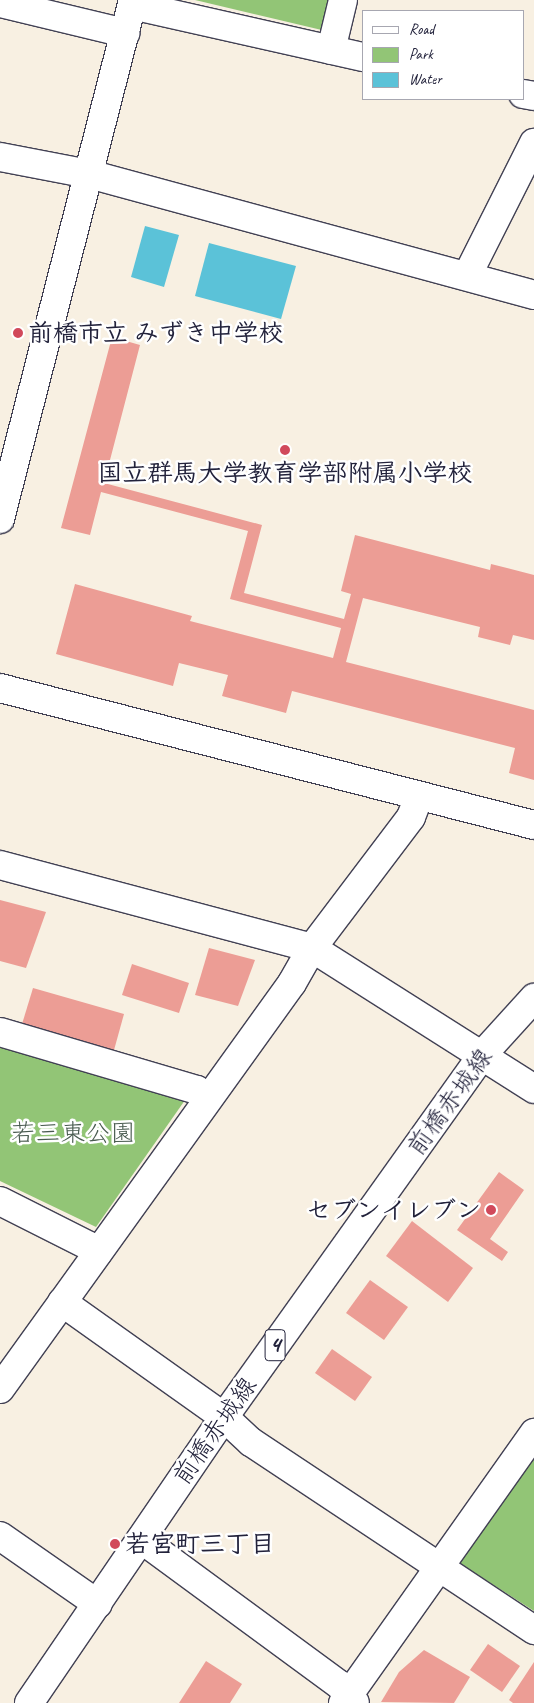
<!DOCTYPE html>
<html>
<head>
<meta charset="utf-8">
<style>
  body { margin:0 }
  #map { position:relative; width:534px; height:1703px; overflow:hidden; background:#f8f0e2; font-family:Caveat,"Klee One",sans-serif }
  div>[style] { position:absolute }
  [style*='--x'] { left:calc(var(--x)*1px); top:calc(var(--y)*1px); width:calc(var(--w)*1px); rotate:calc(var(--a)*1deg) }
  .green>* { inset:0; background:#92c576 }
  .water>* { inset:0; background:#5bc2d8 }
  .building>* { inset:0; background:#ec9d95 }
  .roads { filter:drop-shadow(1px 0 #424154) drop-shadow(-1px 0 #424154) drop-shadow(0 1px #424154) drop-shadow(0 -1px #424154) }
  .minor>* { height:28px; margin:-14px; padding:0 14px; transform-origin:14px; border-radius:14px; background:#fff }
  .major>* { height:28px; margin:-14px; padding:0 14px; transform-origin:14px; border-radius:14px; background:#fff }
  .dots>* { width:14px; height:14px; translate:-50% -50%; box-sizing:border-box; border:2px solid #fff; border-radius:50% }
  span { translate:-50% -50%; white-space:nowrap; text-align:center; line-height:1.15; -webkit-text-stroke:5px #fff; paint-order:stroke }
  .shield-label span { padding:1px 4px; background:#fff; border:1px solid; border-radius:4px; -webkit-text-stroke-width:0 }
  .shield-label { font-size:24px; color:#22223b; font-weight:700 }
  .poi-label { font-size:25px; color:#22223b; font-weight:700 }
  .left { translate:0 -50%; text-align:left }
  .right { translate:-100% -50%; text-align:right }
  .street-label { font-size:25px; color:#22223b }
  .park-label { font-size:25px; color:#495b50 }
  .legend { position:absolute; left:362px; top:10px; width:162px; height:90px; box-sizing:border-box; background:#fff; border:1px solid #a7a7b1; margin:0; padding:6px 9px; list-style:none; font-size:15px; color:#22223b }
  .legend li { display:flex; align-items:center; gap:10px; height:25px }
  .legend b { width:25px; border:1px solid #a7a7b1 }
</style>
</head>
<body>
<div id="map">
  <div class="green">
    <i style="clip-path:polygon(195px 0,334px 0,326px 31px)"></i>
    <i style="clip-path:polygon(0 1036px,190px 1093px,96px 1227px,0 1181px)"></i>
    <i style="clip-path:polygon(534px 1448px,534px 1611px,453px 1559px)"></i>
  </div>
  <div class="water">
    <i style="clip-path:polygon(145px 226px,179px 235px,164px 287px,131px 277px)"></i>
    <i style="clip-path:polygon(209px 243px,296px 266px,281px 319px,195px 296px)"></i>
  </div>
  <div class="building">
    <i style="clip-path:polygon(112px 337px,140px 345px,104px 483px,262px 525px,244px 593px,344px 619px,351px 594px,341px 591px,355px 535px,490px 570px,491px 564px,534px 575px,534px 640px,513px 635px,510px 645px,478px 637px,480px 627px,363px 598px,346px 662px,534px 710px,534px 780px,509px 773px,515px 748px,292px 691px,286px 713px,222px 696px,228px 675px,179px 663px,173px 686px,56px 654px,75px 584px,192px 616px,190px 621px,333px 658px,341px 628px,230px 599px,248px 531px,101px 492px,90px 535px,61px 528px)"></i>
    <i style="clip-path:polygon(0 900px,46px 912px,26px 968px,0 961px)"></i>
    <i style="clip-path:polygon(209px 948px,255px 960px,238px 1006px,195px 995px)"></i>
    <i style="clip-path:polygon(132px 964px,189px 983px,179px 1013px,122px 995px)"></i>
    <i style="clip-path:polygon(33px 988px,124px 1014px,111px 1061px,19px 1034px)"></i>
    <i style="clip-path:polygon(499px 1172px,524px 1190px,490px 1239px,508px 1252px,502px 1261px,457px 1230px)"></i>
    <i style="clip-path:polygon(412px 1221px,473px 1268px,448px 1302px,386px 1256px)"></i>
    <i style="clip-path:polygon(370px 1280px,408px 1307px,384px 1340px,346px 1313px)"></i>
    <i style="clip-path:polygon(332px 1349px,372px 1377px,355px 1401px,315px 1373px)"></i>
    <i style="clip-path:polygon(488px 1644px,520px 1666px,502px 1692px,470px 1670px)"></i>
    <i style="clip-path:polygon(424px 1650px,470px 1677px,454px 1703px,381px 1702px,399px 1672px)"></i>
    <i style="clip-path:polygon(206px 1661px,242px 1684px,230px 1703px,179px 1703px)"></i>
    <i style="clip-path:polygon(534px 1662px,534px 1703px,513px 1703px,509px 1700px)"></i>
  </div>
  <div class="roads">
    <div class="minor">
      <i style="--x:0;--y:3;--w:129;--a:13.5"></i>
      <i style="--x:132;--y:5;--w:237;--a:12.7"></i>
      <i style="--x:331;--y:50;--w:51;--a:-76.5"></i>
      <i style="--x:523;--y:94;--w:11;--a:10"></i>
      <i style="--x:0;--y:157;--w:91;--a:10.8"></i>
      <i style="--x:89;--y:174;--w:461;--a:15.2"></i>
      <i style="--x:467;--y:276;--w:149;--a:-63.3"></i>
      <i style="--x:0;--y:519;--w:536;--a:-75.63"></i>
      <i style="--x:0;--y:688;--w:551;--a:14.39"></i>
      <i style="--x:0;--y:865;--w:323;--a:14.9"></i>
      <i style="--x:312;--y:948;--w:263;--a:32.4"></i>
      <i style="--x:0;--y:1032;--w:205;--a:16.4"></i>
      <i style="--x:197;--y:1090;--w:14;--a:34"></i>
      <i style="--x:0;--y:1201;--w:100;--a:26.8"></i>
      <i style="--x:89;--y:1246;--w:11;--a:38"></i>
      <i style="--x:62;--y:1302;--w:199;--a:35.4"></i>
      <i style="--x:224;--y:1417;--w:37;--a:43"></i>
      <i style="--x:251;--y:1442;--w:340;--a:33.6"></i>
      <i style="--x:0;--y:1389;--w:500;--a:-54.28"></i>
      <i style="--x:292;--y:983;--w:40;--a:-60.3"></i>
      <i style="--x:312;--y:948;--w:164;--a:-52.9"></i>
      <i style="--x:411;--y:817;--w:22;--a:-69"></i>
      <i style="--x:0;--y:1536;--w:119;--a:34.8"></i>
      <i style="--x:141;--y:1539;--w:247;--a:36.3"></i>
      <i style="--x:340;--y:1685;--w:23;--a:50"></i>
      <i style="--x:343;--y:1703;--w:331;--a:-54.7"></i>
    </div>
    <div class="major">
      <i style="--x:29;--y:1703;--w:346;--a:-55.7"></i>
      <i style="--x:224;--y:1417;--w:446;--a:-54.5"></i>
      <i style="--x:483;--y:1054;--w:76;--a:-47.7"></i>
    </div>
  </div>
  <div class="dots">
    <i style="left:18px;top:333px;background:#d1495b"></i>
    <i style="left:285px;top:450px;background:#d1495b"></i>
    <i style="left:491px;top:1210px;background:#d1495b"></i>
    <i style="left:115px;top:1544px;background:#d1495b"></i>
  </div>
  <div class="shield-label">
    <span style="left:275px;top:1345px">4</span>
  </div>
  <div class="poi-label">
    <span class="left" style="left:28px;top:333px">前橋市立 みずき中学校</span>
    <span style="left:285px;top:473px">国立群馬大学教育学部附属小学校</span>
    <span class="right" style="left:481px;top:1210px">セブンイレブン</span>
    <span class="left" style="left:125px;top:1544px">若宮町三丁目</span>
  </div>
  <div class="street-label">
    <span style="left:450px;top:1102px;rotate:-54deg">前橋赤城線</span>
    <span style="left:215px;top:1431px;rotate:-55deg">前橋赤城線</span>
  </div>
  <div class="park-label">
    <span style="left:73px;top:1133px">若三東公園</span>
  </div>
  <ul class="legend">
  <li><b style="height:6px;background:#fff"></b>Road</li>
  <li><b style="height:14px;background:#92c576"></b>Park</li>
  <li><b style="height:14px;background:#5bc2d8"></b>Water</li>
  </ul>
</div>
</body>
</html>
